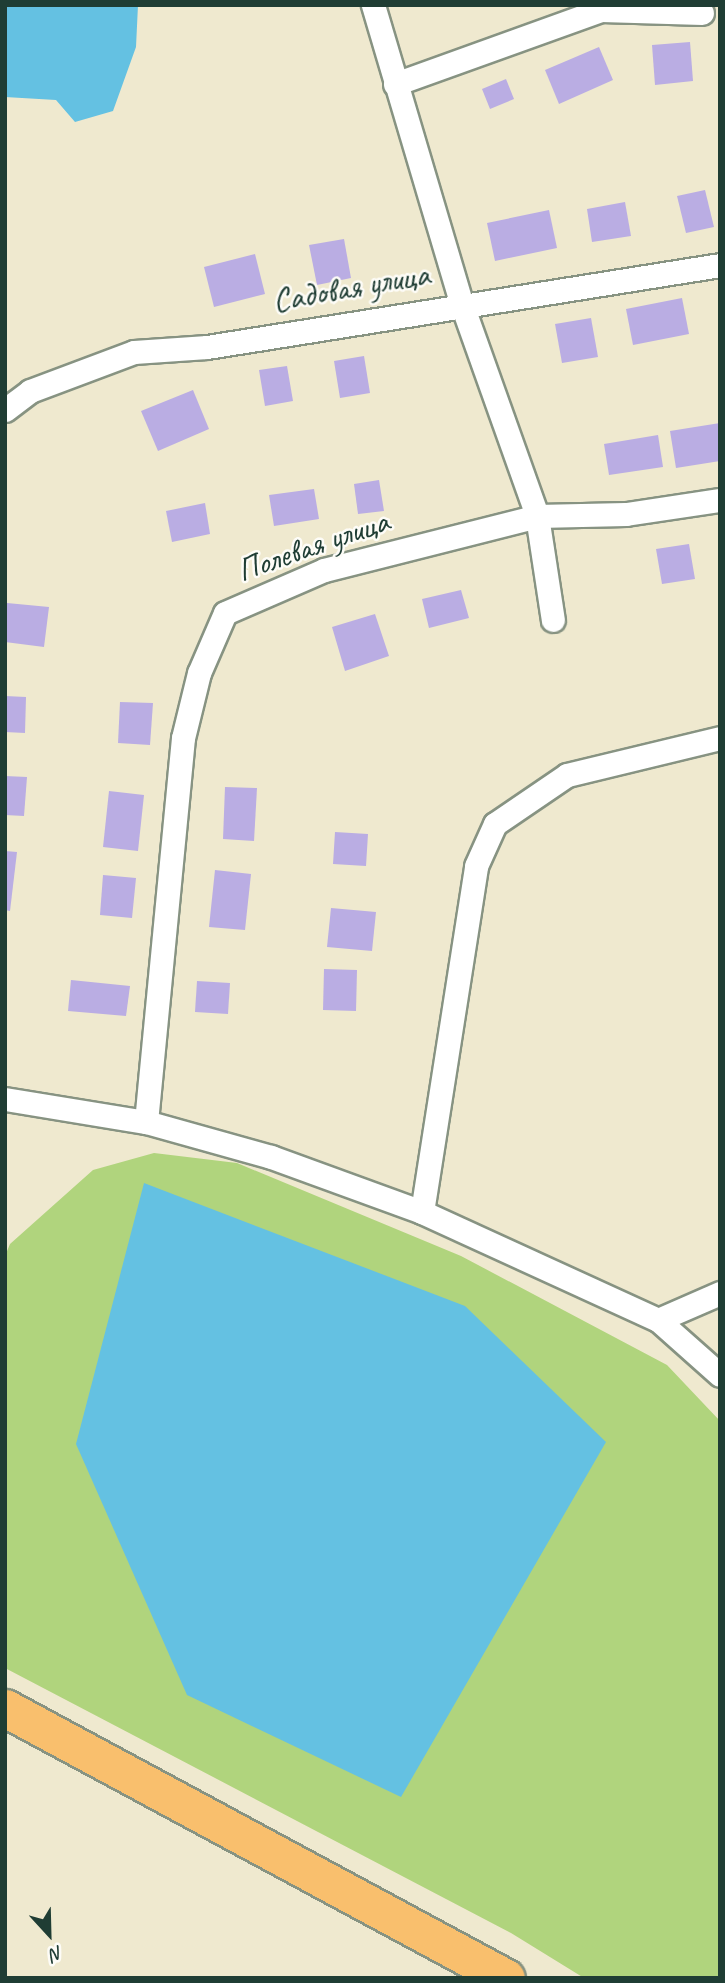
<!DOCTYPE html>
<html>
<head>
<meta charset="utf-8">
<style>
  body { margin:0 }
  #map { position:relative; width:725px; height:1983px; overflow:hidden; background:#efe9cf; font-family:Caveat,sans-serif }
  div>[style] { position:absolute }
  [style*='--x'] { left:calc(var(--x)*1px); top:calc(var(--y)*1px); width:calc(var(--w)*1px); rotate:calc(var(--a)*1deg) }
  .green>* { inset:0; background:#b0d47d }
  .water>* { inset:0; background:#64c1e2 }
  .building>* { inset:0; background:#baade3 }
  .roads { filter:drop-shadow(2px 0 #879382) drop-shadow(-2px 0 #879382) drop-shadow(0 2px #879382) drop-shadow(0 -2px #879382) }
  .minor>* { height:23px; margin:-11.5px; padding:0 11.5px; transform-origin:11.5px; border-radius:11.5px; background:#fff }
  .primary>* { height:37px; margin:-18.5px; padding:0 18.5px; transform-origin:18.5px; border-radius:18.5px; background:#f9bf6d }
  span { translate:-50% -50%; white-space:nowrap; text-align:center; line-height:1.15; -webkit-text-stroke:5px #fdfcf7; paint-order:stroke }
  .street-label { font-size:33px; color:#1f3d34 }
  .frame { position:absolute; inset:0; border:7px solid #1f3d34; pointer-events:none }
  .north { position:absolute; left:14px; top:1899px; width:70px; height:70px; -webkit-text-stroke:5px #fdfcf7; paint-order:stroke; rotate:158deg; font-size:19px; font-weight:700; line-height:28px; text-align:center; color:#1f3d34 }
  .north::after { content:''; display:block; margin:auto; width:24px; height:32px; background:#1f3d34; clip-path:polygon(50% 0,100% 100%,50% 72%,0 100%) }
</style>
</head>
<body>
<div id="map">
  <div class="green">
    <i style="clip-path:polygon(154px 1153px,237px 1163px,461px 1256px,667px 1365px,720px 1421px,720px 1978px,584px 1978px,511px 1933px,5px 1668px,5px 1256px,10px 1244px,93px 1170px)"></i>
  </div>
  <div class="water">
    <i style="clip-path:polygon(5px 5px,138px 5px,136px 47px,113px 111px,75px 122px,56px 100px,5px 97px)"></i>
    <i style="clip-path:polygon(144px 1183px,465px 1306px,606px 1442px,401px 1797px,187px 1695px,76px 1444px)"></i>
  </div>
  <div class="building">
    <i style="clip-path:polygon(690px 42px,693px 81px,655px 85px,652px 45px)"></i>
    <i style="clip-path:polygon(599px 47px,613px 80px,559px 104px,545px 70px)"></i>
    <i style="clip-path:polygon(506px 79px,514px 99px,490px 109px,482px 89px)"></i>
    <i style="clip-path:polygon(705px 190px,714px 227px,686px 233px,677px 196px)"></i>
    <i style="clip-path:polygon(625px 202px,631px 236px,592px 242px,587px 209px)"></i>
    <i style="clip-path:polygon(549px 210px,557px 248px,495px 261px,487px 223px)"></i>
    <i style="clip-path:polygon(344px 239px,351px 278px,317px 285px,309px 245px)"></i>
    <i style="clip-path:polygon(255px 254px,265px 294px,214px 307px,204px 267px)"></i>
    <i style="clip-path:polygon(682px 298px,689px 334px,633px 345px,626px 309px)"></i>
    <i style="clip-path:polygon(591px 318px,598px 357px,562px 363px,555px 324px)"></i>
    <i style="clip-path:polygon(364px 356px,370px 393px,340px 398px,334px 361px)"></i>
    <i style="clip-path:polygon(287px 366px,293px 401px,265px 406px,259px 370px)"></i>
    <i style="clip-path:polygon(193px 390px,209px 429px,158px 451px,141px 411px)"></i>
    <i style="clip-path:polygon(720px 423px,720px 461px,676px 468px,670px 431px)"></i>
    <i style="clip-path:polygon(658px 435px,663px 467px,609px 475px,604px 444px)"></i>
    <i style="clip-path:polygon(379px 480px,384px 511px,358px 514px,354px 484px)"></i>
    <i style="clip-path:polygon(314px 489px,319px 519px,274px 526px,269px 495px)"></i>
    <i style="clip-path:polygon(205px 503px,210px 534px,172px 542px,166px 511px)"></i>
    <i style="clip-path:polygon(689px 544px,695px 579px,662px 584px,656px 549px)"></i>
    <i style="clip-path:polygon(461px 590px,469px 618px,429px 628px,422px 599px)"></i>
    <i style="clip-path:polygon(7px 603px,49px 607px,44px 647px,5px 642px)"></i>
    <i style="clip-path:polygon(375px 614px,389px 656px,345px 671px,332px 627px)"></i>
    <i style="clip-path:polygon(5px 696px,26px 697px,25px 733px,5px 732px)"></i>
    <i style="clip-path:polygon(120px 702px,153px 703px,150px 745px,118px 743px)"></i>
    <i style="clip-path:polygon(5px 776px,27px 777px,24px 816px,5px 815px)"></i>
    <i style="clip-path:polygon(225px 787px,257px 788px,254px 841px,223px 839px)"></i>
    <i style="clip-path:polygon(109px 791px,144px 795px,138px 851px,103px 847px)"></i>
    <i style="clip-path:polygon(335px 832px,368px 834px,366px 866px,333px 864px)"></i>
    <i style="clip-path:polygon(5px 851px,17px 852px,10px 911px,5px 910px)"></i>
    <i style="clip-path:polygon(215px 870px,251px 874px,245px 930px,209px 927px)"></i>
    <i style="clip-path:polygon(103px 875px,136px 878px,132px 918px,100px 915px)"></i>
    <i style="clip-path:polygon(331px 908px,376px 912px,372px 951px,327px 947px)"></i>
    <i style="clip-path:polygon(324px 969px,357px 970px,356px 1011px,323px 1010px)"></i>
    <i style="clip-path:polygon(71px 980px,130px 986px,126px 1016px,68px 1011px)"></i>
    <i style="clip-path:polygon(197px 981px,230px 983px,228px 1014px,195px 1012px)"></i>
  </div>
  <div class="roads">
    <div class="minor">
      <i style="--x:373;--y:5;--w:310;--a:73.5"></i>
      <i style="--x:461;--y:302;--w:227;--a:70.4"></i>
      <i style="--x:537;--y:516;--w:105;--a:81.3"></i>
      <i style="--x:395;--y:84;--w:219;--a:-19.8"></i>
      <i style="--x:601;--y:10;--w:101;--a:1.7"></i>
      <i style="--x:5;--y:410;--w:31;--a:-37"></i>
      <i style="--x:30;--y:391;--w:111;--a:-20.6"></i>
      <i style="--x:134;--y:352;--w:73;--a:-3.9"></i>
      <i style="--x:207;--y:347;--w:520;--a:-9.08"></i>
      <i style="--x:5;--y:1099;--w:143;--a:9.3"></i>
      <i style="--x:146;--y:1122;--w:130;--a:15.6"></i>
      <i style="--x:271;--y:1157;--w:161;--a:20"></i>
      <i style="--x:422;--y:1212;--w:260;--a:24.6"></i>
      <i style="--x:658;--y:1320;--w:83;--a:41.6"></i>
      <i style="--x:146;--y:1122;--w:386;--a:-84.5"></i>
      <i style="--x:183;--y:738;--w:67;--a:-76.2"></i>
      <i style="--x:199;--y:673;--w:65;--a:-66.6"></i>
      <i style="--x:225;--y:613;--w:108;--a:-23.5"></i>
      <i style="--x:324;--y:570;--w:220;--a:-14.2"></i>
      <i style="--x:537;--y:516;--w:89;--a:-1.3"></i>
      <i style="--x:626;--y:514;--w:95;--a:-8.5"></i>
      <i style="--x:422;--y:1212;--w:350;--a:-81.1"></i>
      <i style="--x:476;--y:866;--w:46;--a:-65.7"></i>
      <i style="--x:495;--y:824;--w:87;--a:-34.2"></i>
      <i style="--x:567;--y:775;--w:157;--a:-13.6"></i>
      <i style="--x:658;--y:1320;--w:68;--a:-23.5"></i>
    </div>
    <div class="primary">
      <i style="--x:5;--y:1708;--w:569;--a:28.32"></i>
    </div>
  </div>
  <div class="street-label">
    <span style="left:351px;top:288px;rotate:-10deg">Садовая улица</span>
    <span style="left:313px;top:546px;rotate:-19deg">Полевая улица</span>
  </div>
  <div class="frame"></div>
  <div class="north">N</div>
</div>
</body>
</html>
